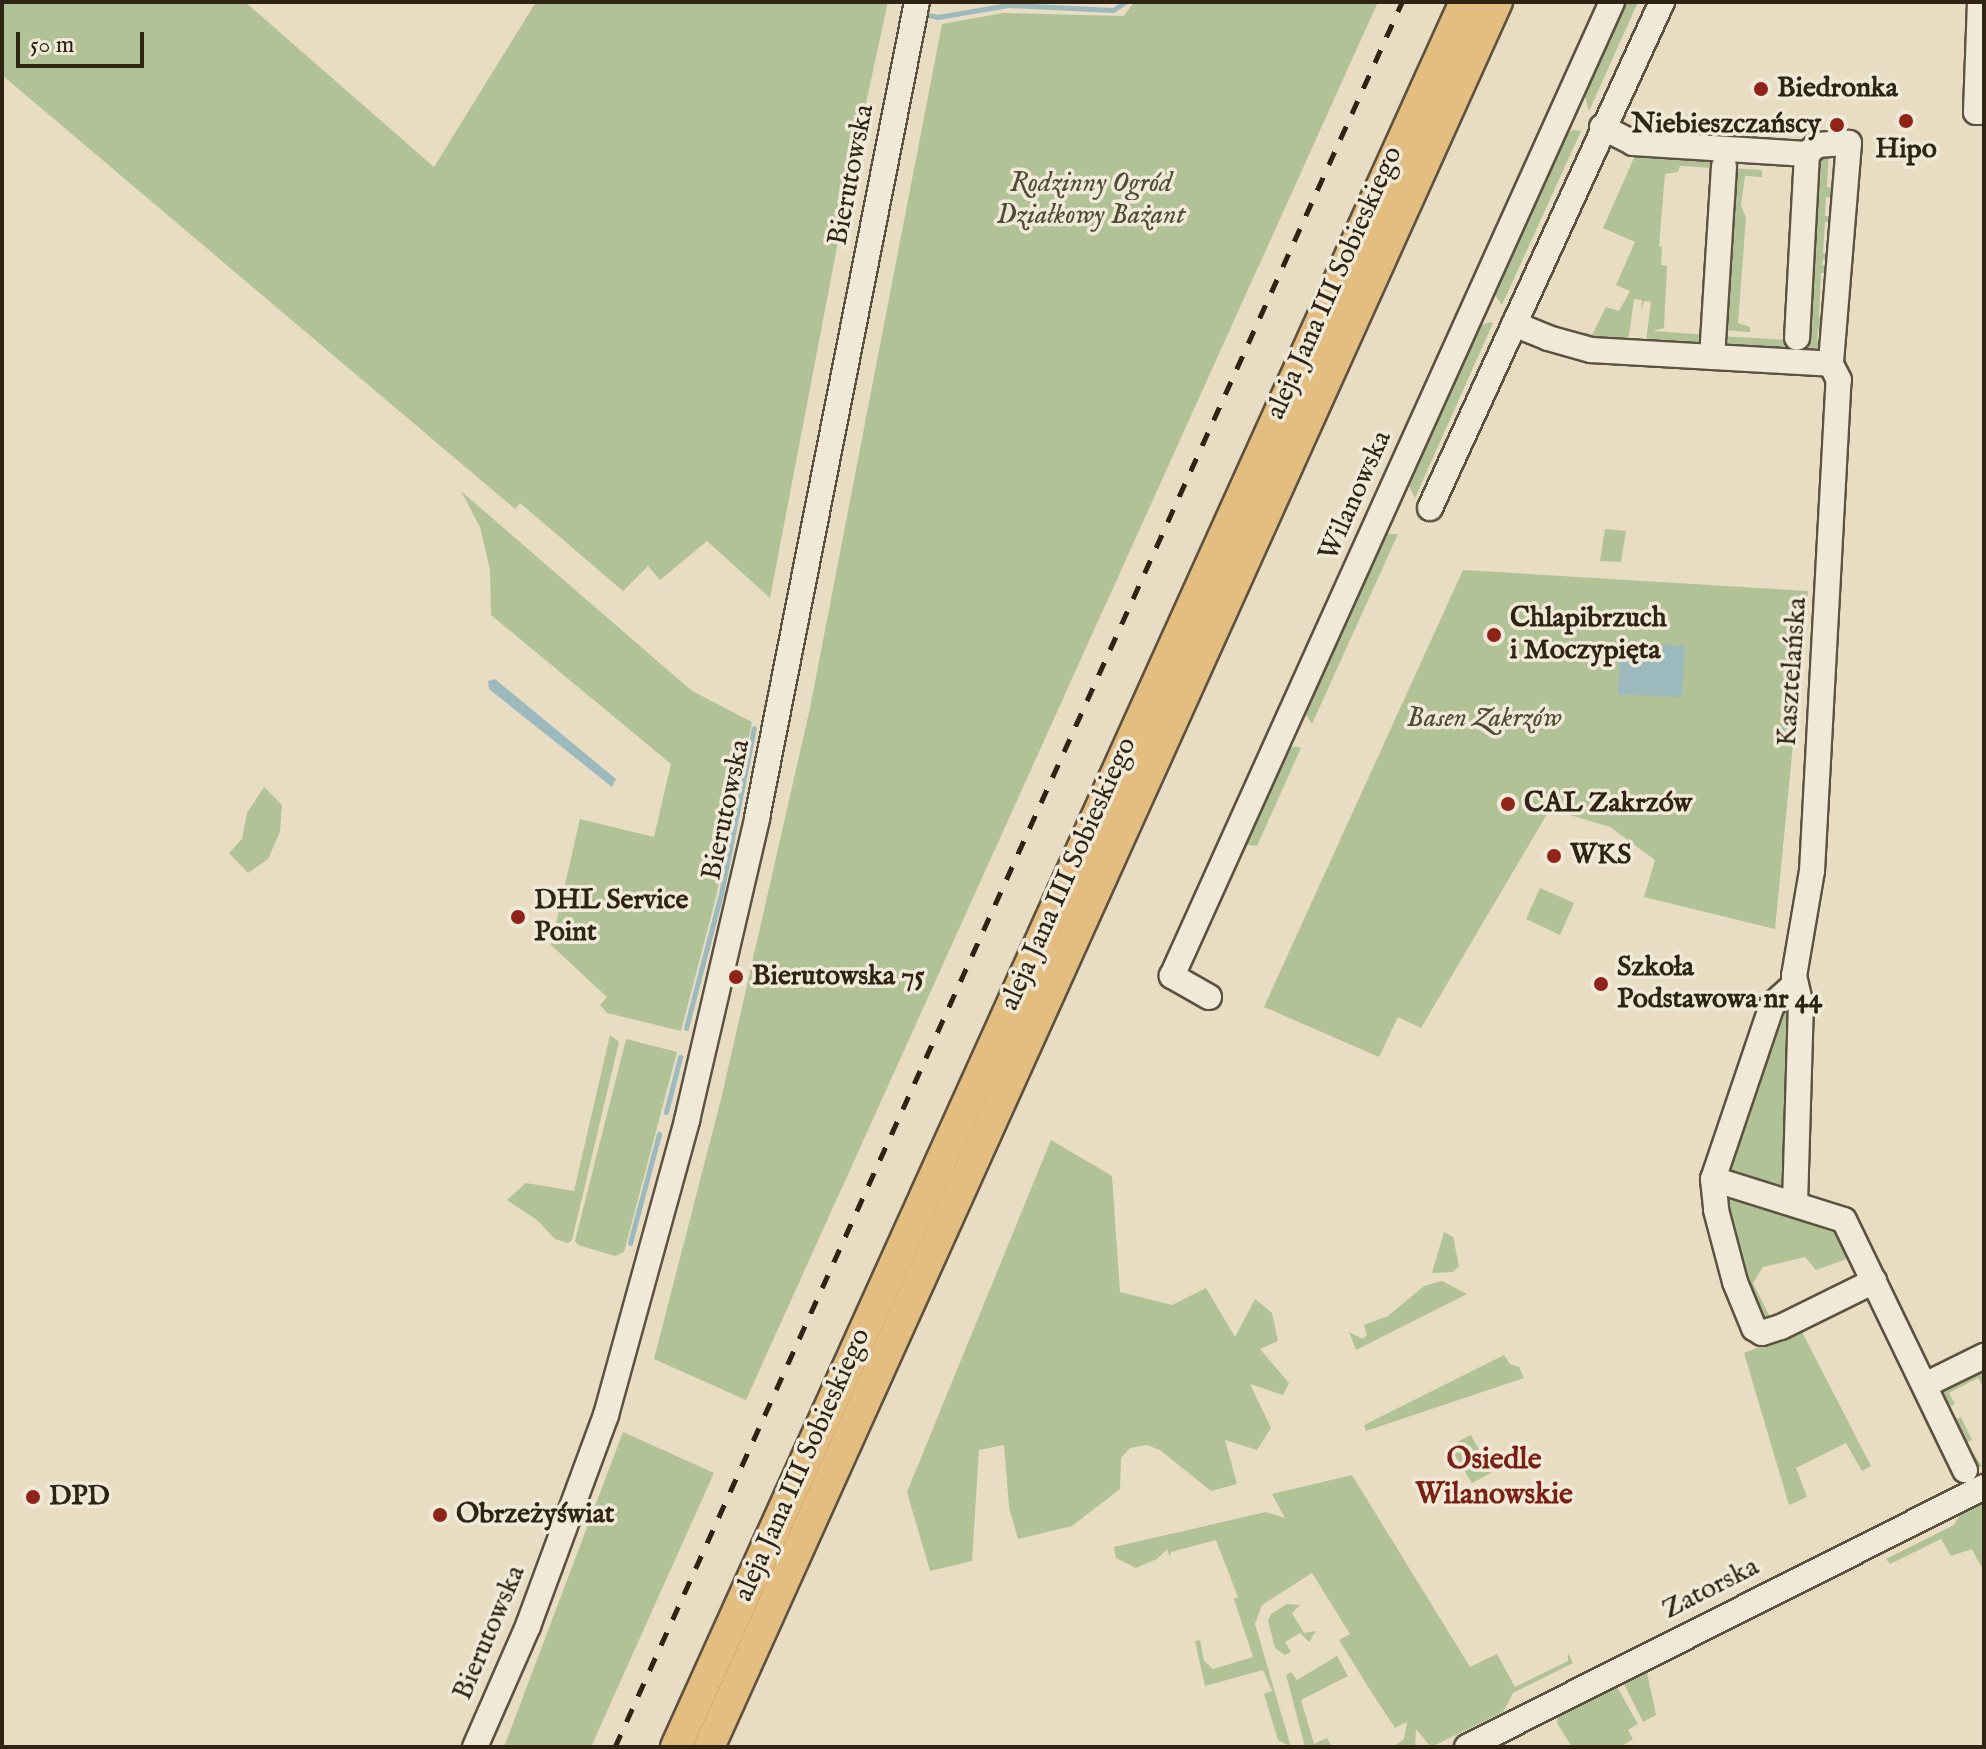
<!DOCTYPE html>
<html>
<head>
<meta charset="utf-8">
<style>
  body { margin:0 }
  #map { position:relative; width:1986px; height:1749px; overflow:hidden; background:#e8ddc2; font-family:"IM FELL English",serif }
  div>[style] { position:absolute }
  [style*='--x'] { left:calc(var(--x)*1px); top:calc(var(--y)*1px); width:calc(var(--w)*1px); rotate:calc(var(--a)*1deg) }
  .green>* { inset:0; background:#b1c297 }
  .water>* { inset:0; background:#9cb9be }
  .stream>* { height:5px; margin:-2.5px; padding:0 2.5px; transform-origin:2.5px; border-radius:2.5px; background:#9cb9be }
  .roads { filter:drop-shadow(2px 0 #5d5240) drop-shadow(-2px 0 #5d5240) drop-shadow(0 2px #5d5240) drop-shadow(0 -2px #5d5240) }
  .minor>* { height:24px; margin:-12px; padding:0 12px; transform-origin:12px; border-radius:12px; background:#f0e9d7 }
  .major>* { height:30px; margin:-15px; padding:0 15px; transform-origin:15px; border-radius:15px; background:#e4be81 }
  .rail>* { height:5px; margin-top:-2.5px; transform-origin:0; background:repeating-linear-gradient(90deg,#2f2314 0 14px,transparent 0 28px) }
  .dots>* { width:22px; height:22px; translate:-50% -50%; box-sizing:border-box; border:4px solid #f0e9d7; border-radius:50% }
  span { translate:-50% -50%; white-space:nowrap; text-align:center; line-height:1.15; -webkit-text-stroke:7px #f0e9d7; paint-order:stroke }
  .poi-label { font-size:28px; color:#2f2314; font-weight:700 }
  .left { translate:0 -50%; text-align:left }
  .right { translate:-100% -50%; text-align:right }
  .street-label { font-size:28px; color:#2f2314 }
  .park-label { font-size:28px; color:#504b35; font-style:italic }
  .neighbourhood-label { font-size:30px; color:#7a1f14; font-weight:700 }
  .frame { position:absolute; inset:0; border:4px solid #2f2314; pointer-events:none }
  .scale { position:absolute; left:16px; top:32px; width:128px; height:36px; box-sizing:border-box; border:4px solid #2f2314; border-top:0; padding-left:10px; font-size:24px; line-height:28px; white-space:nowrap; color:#2f2314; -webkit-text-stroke:6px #f0e9d7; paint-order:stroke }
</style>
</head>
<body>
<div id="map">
  <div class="green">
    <i style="clip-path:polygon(2px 2px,245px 2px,434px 167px,536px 2px,888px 2px,854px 158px,770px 598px,707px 541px,660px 580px,648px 566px,623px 591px,520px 503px,515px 509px,2px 75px)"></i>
    <i style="clip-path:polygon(1134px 2px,1378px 2px,746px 1400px,654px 1359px,722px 1095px,810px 708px,942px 24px,1003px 13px,1124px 16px)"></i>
    <i style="clip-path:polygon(1622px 2px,1638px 2px,1589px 111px,1584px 93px)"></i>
    <i style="clip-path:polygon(1573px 130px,1581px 131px,1502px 305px,1495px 295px,1496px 285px,1561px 138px)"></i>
    <i style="clip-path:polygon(1829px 150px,1827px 187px,1840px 189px,1839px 198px,1826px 197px,1825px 216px,1838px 217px,1838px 222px,1825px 222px,1823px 253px,1836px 254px,1835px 260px,1823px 259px,1822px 265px,1835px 266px,1834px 274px,1821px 273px,1819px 317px,1831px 319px,1831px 329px,1818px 329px,1817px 341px,1830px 343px,1824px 353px,1725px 345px,1719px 336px,1790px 340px,1783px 347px,1809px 349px,1820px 172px,1812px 171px,1812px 156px)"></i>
    <i style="clip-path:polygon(1637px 151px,1708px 154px,1716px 161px,1713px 168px,1680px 166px,1678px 172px,1665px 174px,1659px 246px,1662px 247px,1661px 265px,1667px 266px,1664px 328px,1653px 331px,1709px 335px,1698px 346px,1650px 348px,1651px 341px,1646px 341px,1651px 302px,1644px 301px,1641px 311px,1642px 300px,1634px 299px,1628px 342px,1581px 342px,1585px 332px,1592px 335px,1606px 307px,1619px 311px,1630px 291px,1616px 285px,1635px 242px,1603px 228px)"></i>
    <i style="clip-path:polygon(1730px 168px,1762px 170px,1762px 177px,1745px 176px,1741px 205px,1746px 218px,1738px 323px,1750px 327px,1750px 332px,1784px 334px,1786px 313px,1792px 313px,1793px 335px,1720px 330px)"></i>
    <i style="clip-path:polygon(1489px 322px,1493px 323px,1415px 498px,1408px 484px,1410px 475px,1478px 327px)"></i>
    <i style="clip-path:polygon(461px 491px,692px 691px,752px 722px,716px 897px,681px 1031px,607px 1013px,600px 1005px,607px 997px,551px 945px,580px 819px,654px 837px,671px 764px,491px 615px,490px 570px,480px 527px)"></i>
    <i style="clip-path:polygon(1605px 529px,1626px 531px,1621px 562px,1600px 561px)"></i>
    <i style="clip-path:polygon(1387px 534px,1398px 534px,1312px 724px,1304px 712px,1380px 540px)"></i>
    <i style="clip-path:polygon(1463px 570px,1808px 591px,1775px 929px,1644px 897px,1655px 860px,1610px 827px,1550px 809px,1421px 1028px,1398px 1017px,1379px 1057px,1264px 1007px)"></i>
    <i style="clip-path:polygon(1295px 746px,1301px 748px,1257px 846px,1242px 844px,1283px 753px)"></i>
    <i style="clip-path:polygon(264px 787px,282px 805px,280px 832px,268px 859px,248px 873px,229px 853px,242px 839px,247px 813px)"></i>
    <i style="clip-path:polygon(1540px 888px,1574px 903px,1560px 935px,1526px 919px)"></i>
    <i style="clip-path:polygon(1789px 1005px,1793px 1008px,1784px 1187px,1779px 1190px,1730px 1176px,1724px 1162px,1777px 1011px)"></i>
    <i style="clip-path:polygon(610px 1035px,619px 1042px,572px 1240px,568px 1243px,555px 1239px,537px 1220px,507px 1200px,526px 1183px,574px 1191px)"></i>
    <i style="clip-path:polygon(626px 1039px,677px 1052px,624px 1252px,615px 1256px,578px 1245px,575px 1241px)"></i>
    <i style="clip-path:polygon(1051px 1140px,1112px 1176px,1120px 1292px,1172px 1305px,1206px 1288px,1235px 1337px,1255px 1299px,1272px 1313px,1278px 1341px,1260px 1349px,1289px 1383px,1283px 1395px,1250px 1384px,1271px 1428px,1257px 1450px,1225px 1440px,1237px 1484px,1211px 1491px,1160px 1450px,1147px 1445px,1130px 1448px,1121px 1458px,1120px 1489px,1072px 1526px,1018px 1539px,1009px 1507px,1004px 1445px,979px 1450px,972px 1561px,930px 1571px,907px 1492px)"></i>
    <i style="clip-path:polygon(1726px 1194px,1838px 1234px,1852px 1257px,1816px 1270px,1805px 1257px,1763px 1267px,1753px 1283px,1774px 1325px,1758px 1326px,1721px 1208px)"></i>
    <i style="clip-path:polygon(1444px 1232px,1453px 1237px,1459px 1266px,1453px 1272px,1432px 1273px)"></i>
    <i style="clip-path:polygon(1442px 1281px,1467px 1294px,1356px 1350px,1349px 1332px,1363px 1339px,1367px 1335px,1364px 1325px,1388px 1316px,1424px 1286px)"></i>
    <i style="clip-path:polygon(1801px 1330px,1871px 1466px,1862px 1471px,1846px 1443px,1796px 1468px,1807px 1497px,1789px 1505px,1744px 1353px)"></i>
    <i style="clip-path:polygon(1504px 1355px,1510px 1364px,1519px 1367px,1524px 1378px,1366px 1431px,1364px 1425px)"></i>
    <i style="clip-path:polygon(1984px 1366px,1984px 1389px,1978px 1378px,1949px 1393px,1955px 1404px,1949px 1407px,1955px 1419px,1961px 1417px,1972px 1440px,1966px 1443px,1982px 1466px,1974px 1469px,1939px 1392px,1941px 1387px)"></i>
    <i style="clip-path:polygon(623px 1432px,714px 1473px,591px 1747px,504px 1747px)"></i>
    <i style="clip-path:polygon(1471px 1435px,1491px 1473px,1472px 1483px,1449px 1446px)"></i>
    <i style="clip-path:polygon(1352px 1475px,1470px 1667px,1497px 1654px,1515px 1687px,1568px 1661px,1568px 1653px,1573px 1663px,1513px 1693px,1503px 1712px,1431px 1747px,1416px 1729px,1415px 1747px,1393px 1747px,1404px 1739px,1407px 1722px,1395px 1728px,1372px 1693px,1339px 1640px,1350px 1634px,1312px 1573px,1262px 1605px,1255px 1624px,1291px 1747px,1278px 1740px,1264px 1694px,1272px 1691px,1263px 1670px,1205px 1686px,1195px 1641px,1200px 1640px,1204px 1661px,1213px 1669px,1253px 1657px,1234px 1599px,1238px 1597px,1216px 1540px,1171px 1552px,1170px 1557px,1167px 1549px,1157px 1559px,1136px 1568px,1116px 1558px,1114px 1547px,1266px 1512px,1285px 1518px,1272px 1494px)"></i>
    <i style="clip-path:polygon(1984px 1502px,1984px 1572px,1972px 1549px,1951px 1556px,1941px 1539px,1890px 1564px,1886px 1559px,1954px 1525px,1960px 1514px)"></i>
    <i style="clip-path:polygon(1287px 1604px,1300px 1605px,1292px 1613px,1304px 1633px,1316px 1631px,1309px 1642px,1300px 1633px,1285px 1642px,1291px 1652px,1285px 1655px,1275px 1648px,1268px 1621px,1271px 1614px)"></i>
    <i style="clip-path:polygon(1337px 1656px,1348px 1676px,1301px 1700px,1314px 1744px,1327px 1738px,1332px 1747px,1305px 1747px,1286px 1675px,1291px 1672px,1297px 1680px)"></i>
    <i style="clip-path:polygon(1647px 1672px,1656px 1715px,1643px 1722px,1624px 1684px)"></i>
    <i style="clip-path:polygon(1617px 1687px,1638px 1724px,1628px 1730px,1633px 1739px,1621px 1747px,1572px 1747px,1557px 1723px,1558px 1717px)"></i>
  </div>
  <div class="water">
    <i style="clip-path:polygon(1621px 642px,1685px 646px,1682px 697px,1618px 694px)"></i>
    <i style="clip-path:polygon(495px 679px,616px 779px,612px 787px,489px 689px,488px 681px)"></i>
  </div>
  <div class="stream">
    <i style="--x:928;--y:15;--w:10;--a:11"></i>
    <i style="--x:938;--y:17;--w:71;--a:-9.7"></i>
    <i style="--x:1008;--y:5;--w:105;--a:2.7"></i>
    <i style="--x:1113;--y:10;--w:14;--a:-34"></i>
    <i style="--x:686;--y:1028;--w:138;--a:-75.4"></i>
    <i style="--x:721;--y:894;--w:169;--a:-78.8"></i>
    <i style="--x:666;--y:1112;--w:57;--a:-75.7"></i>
    <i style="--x:630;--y:1243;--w:113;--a:-75.1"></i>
  </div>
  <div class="roads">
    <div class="minor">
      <i style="--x:1980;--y:2;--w:110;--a:92.1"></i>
      <i style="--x:1976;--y:112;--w:8;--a:0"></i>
      <i style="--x:1602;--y:127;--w:35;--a:27"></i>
      <i style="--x:1633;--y:143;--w:174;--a:3.6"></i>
      <i style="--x:1807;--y:154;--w:184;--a:93.1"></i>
      <i style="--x:1807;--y:154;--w:13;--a:-42"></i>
      <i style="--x:1817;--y:145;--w:32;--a:-4"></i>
      <i style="--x:1849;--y:143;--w:222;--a:94.7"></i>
      <i style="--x:1514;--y:324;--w:37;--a:22"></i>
      <i style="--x:1548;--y:338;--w:45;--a:15.6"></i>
      <i style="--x:1591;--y:350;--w:240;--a:3.3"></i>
      <i style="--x:1712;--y:357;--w:191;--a:-86.4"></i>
      <i style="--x:1430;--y:508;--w:557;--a:-65.37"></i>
      <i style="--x:1794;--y:985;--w:30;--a:138"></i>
      <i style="--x:1772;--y:1005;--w:184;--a:108.7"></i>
      <i style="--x:1713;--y:1179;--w:137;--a:17.4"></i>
      <i style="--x:1844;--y:1220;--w:278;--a:64.2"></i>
      <i style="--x:1209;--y:997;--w:43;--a:-150.4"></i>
      <i style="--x:1172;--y:976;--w:1069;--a:-65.69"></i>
      <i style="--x:1713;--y:1179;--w:31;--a:84"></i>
      <i style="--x:1716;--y:1210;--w:74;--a:75.2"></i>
      <i style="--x:1735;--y:1282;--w:50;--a:67.6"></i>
      <i style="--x:1754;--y:1328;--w:9;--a:32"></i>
      <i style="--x:1762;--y:1333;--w:20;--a:-18"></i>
      <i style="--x:1781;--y:1327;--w:104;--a:-26.3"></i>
      <i style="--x:1795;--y:1204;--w:198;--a:-88.3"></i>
      <i style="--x:1801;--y:1006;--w:31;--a:-103"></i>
      <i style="--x:1794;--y:976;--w:107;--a:-80.3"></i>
      <i style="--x:1812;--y:871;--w:492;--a:-86.9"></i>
      <i style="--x:1839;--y:380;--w:18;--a:-117"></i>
      <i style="--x:1925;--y:1385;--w:66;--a:-26.2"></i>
      <i style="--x:475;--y:1747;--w:132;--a:-66.3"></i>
      <i style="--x:528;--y:1626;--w:225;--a:-69.7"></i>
      <i style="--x:606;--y:1415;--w:306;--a:-74.6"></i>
      <i style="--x:687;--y:1120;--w:310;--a:-76.9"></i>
      <i style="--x:757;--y:818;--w:832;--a:-78.91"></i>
      <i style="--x:1467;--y:1747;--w:579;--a:-26.7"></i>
    </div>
    <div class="major">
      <i style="--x:676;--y:1747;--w:1915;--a:-65.67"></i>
      <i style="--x:709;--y:1747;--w:1915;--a:-65.7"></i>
    </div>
  </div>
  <div class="rail">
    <i style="--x:615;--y:1747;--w:1914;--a:-65.72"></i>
  </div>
  <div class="dots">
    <i style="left:1761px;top:89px;background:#8f2418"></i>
    <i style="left:1906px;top:121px;background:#8f2418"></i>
    <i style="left:1837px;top:125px;background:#8f2418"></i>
    <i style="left:1494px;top:635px;background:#8f2418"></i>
    <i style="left:1508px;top:804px;background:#8f2418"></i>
    <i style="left:1554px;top:856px;background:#8f2418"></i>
    <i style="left:518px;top:917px;background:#8f2418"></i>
    <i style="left:736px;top:977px;background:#8f2418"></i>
    <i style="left:1601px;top:984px;background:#8f2418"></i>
    <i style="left:33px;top:1497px;background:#8f2418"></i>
    <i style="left:440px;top:1515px;background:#8f2418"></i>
  </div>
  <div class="poi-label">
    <span class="left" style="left:1777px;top:89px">Biedronka</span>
    <span class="right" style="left:1821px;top:125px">Niebieszczańscy</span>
    <span style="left:1906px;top:150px">Hipo</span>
    <span class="left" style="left:1510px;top:635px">Chlapibrzuch<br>i Moczypięta</span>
    <span class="left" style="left:1524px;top:804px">CAL Zakrzów</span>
    <span class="left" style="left:1570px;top:856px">WKS</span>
    <span class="left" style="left:534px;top:917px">DHL Service<br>Point</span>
    <span class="left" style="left:1617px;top:984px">Szkoła<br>Podstawowa nr 44</span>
    <span class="left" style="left:752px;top:977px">Bierutowska 75</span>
    <span class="left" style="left:49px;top:1497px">DPD</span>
    <span class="left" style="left:456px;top:1515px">Obrzeżyświat</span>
  </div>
  <div class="street-label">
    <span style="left:852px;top:175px;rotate:-79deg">Bierutowska</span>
    <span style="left:1335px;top:283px;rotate:-66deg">aleja Jana III Sobieskiego</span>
    <span style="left:1356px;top:496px;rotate:-66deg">Wilanowska</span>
    <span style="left:1793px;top:672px;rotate:-86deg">Kasztelańska</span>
    <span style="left:727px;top:810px;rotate:-78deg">Bierutowska</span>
    <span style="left:1069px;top:874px;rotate:-66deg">aleja Jana III Sobieskiego</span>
    <span style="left:803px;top:1465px;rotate:-66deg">aleja Jana III Sobieskiego</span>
    <span style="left:1711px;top:1589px;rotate:-27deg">Zatorska</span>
    <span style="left:490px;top:1633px;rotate:-67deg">Bierutowska</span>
  </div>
  <div class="park-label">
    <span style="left:1091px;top:200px">Rodzinny Ogród<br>Działkowy Bażant</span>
    <span style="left:1484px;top:719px">Basen Zakrzów</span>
  </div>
  <div class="neighbourhood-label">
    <span style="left:1494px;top:1477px">Osiedle<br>Wilanowskie</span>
  </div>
  <div class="frame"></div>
  <div class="scale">50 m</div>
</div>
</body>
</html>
